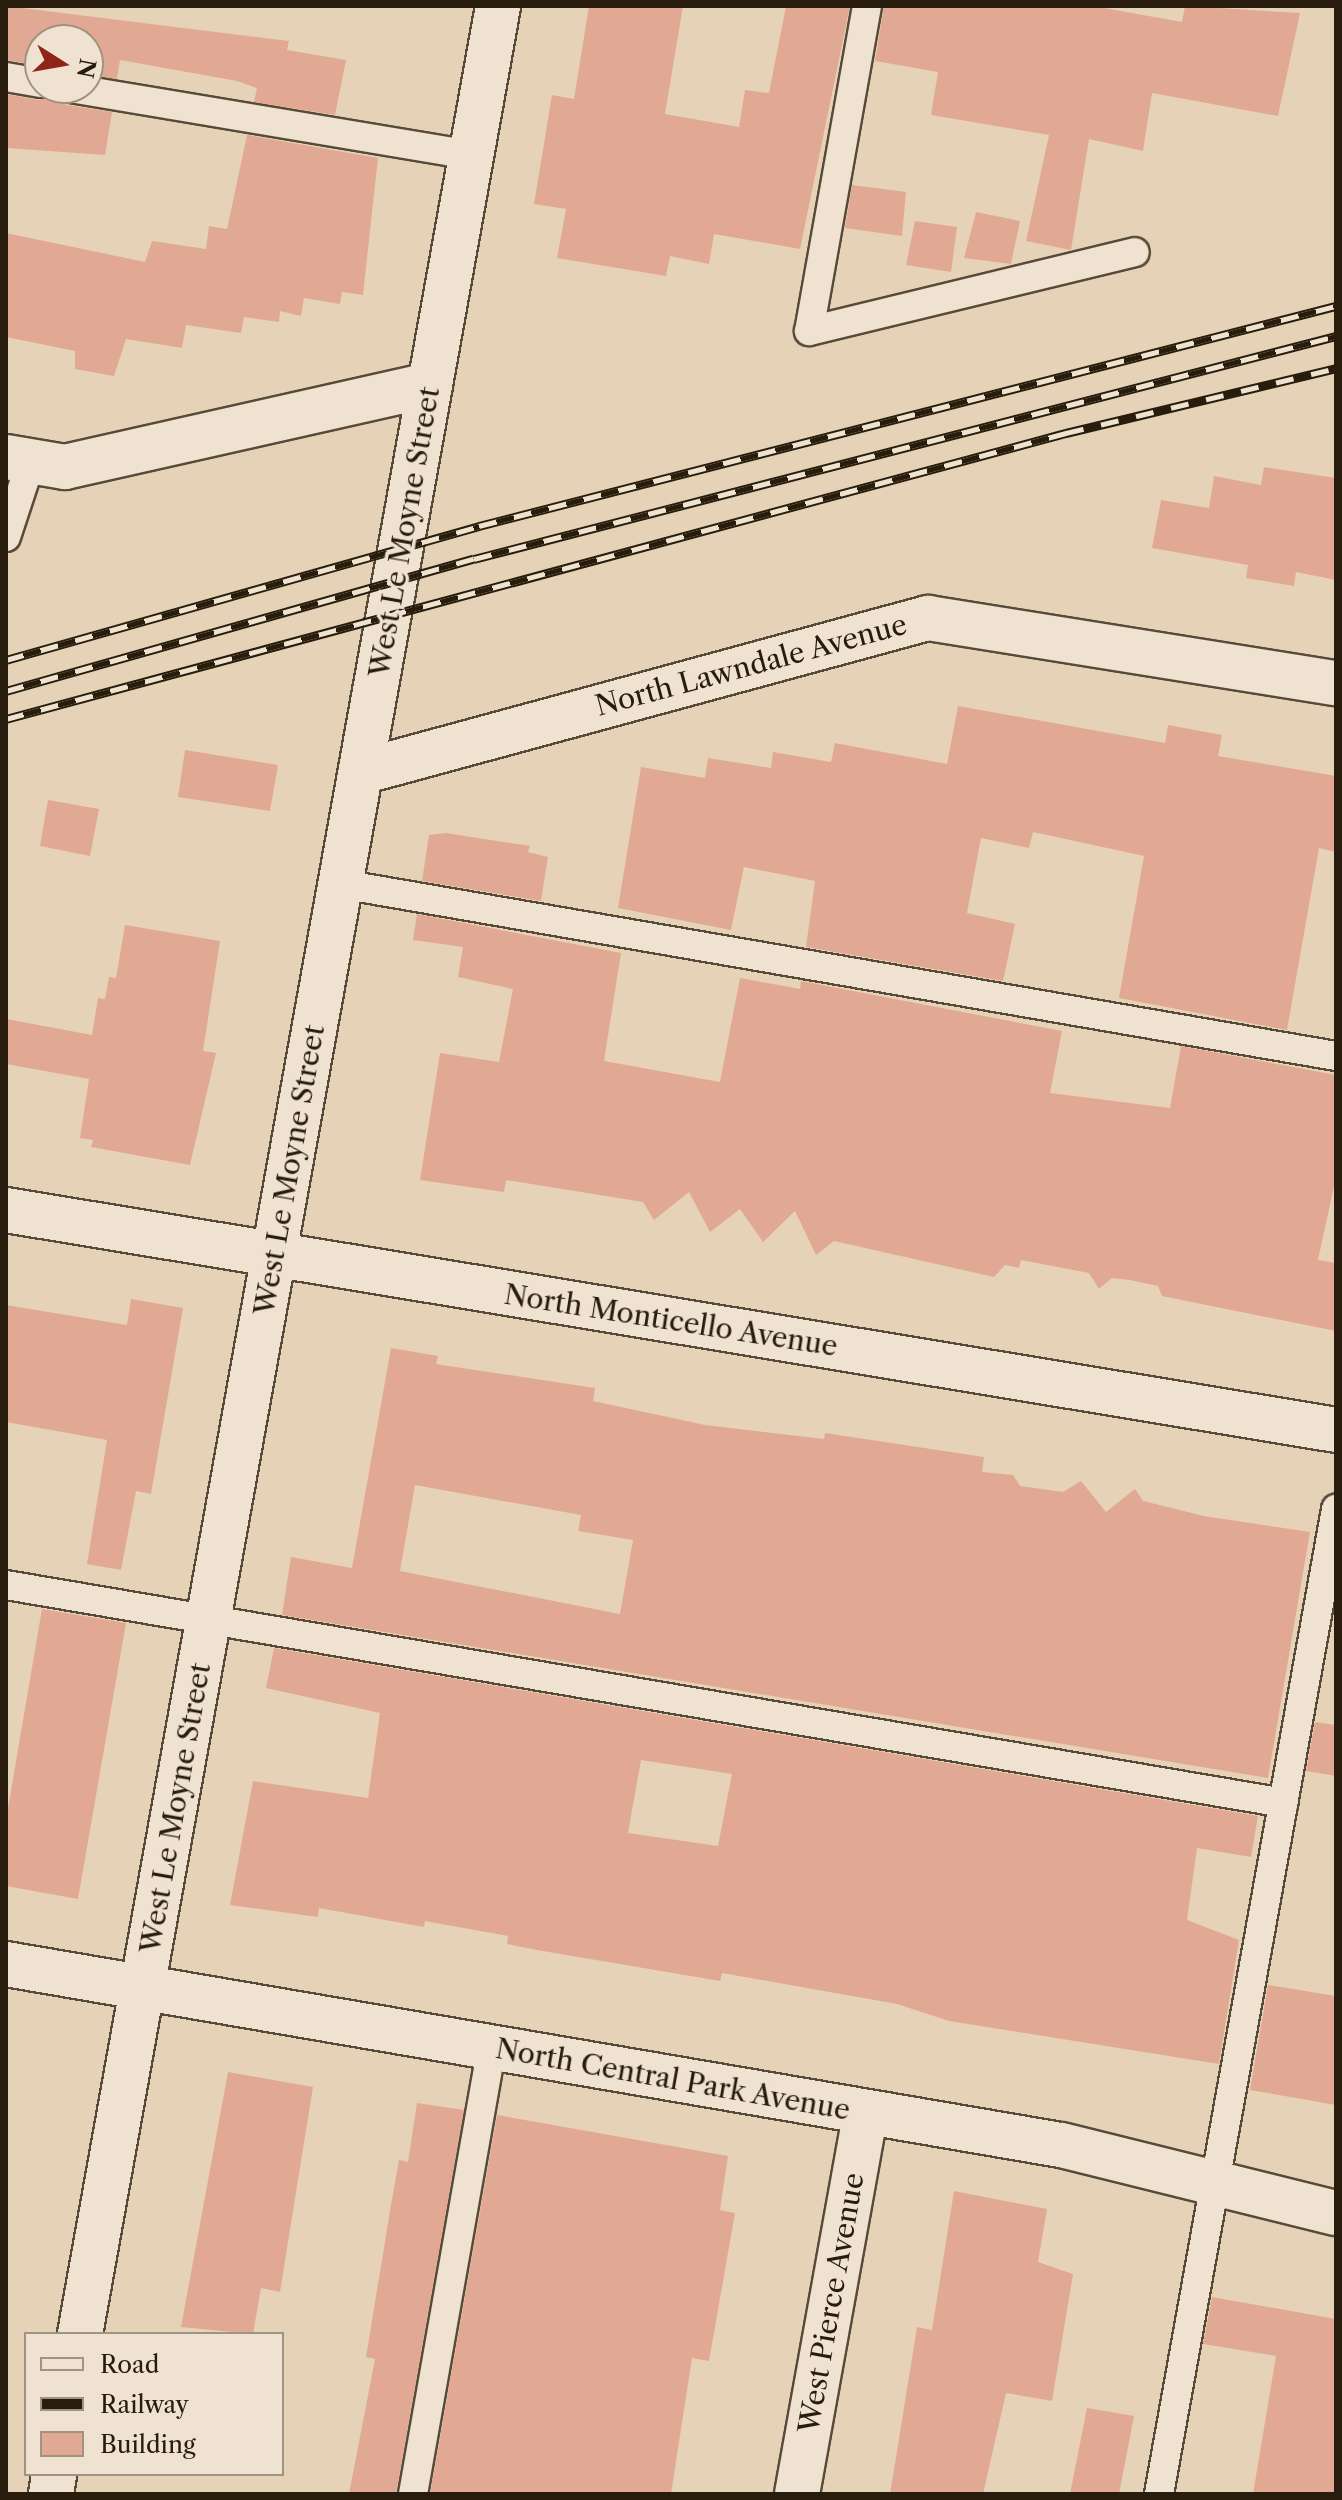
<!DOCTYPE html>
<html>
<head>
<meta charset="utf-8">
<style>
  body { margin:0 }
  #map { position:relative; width:1342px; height:2500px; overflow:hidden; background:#e6d3b7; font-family:"Libre Caslon Text",serif }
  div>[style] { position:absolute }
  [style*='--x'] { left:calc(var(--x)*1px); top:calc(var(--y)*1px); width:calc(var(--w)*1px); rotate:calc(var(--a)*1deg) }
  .building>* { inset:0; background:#e1a993 }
  .roads { filter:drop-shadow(2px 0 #584a38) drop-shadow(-2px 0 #584a38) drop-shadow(0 2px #584a38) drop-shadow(0 -2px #584a38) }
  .lane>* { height:28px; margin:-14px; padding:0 14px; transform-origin:14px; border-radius:14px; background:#efe2d0 }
  .street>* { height:44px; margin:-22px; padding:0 22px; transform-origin:22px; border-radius:22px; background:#efe2d0 }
  .secondary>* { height:44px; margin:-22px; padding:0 22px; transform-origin:22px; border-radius:22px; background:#efe2d0 }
  .rail>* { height:9px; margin-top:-4.5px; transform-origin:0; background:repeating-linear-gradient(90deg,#efe2d0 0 18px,#281c0d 0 36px); box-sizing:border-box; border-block:2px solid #281c0d }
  span { translate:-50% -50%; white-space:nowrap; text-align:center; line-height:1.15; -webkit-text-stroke:7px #efe2d0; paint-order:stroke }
  .street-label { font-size:28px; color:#281c0d }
  .frame { position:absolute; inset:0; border:8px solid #281c0d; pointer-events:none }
  .legend { position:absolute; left:24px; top:2332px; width:260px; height:144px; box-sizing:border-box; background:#efe2d0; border:2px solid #9f9382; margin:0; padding:10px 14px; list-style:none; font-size:24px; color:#281c0d }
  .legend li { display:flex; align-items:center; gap:16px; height:40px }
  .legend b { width:40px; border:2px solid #9f9382 }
  .north { position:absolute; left:24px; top:24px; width:80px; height:80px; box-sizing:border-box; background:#efe2d0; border:2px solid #9f9382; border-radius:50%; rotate:101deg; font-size:22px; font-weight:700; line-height:32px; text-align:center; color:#281c0d }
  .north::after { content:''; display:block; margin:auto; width:28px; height:36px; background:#8f2418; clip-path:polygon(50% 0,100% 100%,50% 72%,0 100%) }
</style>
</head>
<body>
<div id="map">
  <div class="building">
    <i style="clip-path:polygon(6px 6px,289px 41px,287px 50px,346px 60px,335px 115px,254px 102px,257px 88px,237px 81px,120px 60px,117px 79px,88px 74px,88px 40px,40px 40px,40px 66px,6px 60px)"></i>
    <i style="clip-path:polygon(589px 6px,683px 6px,665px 114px,739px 127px,745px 90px,769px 93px,786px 6px,850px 6px,800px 249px,714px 234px,709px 264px,670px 256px,666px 276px,557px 258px,566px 209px,534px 204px,552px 95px,574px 99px)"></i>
    <i style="clip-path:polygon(884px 6px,1093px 6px,1182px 22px,1185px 6px,1300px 13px,1278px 116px,1152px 93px,1143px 151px,1089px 139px,1071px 250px,1026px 241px,1049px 135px,931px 115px,938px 72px,875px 61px)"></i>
    <i style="clip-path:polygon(54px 92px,66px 105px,112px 112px,105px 155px,6px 148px,6px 94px,38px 100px)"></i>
    <i style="clip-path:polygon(247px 135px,378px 158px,363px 295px,342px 292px,340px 304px,304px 298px,301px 316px,280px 311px,279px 322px,244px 317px,241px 333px,186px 325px,182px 348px,126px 339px,114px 376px,75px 369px,75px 351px,6px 337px,6px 233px,145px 262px,152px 241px,206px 249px,209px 226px,227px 229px)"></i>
    <i style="clip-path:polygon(852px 185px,906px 192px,902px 236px,845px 228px)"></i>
    <i style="clip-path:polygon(976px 212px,1020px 221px,1011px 264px,964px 258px)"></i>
    <i style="clip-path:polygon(915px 221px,957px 227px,951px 272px,906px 265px)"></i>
    <i style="clip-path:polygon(1264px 467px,1336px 478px,1336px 580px,1296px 572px,1294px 586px,1246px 578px,1248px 565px,1152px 548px,1161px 500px,1209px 508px,1214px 476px,1261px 485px)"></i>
    <i style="clip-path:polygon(958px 706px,1165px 743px,1168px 725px,1222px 735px,1218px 756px,1336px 776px,1336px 852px,1319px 848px,1287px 1030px,1119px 998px,1144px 856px,1033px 832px,1029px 848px,981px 838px,967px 913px,1015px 924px,1003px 981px,806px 947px,815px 881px,744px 867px,731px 930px,618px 908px,641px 767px,705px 778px,708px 758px,771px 768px,773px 752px,831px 762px,835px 743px,947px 764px)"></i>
    <i style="clip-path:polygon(185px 750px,278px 765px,270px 811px,178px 797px)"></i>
    <i style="clip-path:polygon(48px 800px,99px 809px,90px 856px,40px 846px)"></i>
    <i style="clip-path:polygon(446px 833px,530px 846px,528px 852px,548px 857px,541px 901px,422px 881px,429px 835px)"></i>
    <i style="clip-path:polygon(417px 914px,621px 953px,604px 1061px,720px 1082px,740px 978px,800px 989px,801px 981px,1062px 1031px,1050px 1093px,1170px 1108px,1181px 1046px,1336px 1075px,1336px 1177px,1318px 1260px,1336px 1263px,1336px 1331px,1162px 1296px,1158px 1286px,1130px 1280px,1112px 1278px,1099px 1289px,1089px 1273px,1021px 1260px,1019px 1268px,1005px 1265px,994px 1277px,834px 1241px,816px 1255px,795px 1211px,763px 1242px,740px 1209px,710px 1232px,689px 1192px,654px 1220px,643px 1202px,506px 1180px,504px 1192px,420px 1180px,440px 1053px,499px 1062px,513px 989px,458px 977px,463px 947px,413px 940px)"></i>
    <i style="clip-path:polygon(125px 925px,220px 941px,203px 1051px,216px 1053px,190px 1165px,91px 1147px,93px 1140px,80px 1138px,89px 1079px,6px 1064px,6px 1019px,92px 1035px,98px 998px,105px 999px,109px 977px,116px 978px)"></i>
    <i style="clip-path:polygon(131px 1299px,183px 1308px,151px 1494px,136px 1491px,121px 1570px,87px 1564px,107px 1440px,6px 1422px,6px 1305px,127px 1325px)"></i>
    <i style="clip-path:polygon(evenodd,391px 1348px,438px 1356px,436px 1364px,595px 1388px,593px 1401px,705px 1425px,824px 1439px,825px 1433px,984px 1457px,982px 1472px,1013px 1475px,1020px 1486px,1063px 1492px,1081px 1481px,1106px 1512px,1135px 1489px,1143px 1501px,1204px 1516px,1310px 1532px,1268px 1778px,282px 1615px,291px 1557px,352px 1568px,391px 1348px,415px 1485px,581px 1515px,578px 1531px,633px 1540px,620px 1614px,400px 1571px,415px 1485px)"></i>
    <i style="clip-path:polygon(42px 1609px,126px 1623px,78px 1899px,6px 1886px,6px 1820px)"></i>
    <i style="clip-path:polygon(evenodd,274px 1648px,1258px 1816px,1251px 1857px,1197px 1848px,1187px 1920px,1239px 1940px,1219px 2064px,949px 2021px,897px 2004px,722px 1973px,720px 1981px,537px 1950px,507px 1944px,508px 1936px,425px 1921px,424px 1927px,319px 1908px,318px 1917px,230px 1905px,253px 1781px,368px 1798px,380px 1713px,266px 1688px,274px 1648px,641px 1760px,732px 1774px,718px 1846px,628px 1833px,641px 1760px)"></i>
    <i style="clip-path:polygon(1315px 1722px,1336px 1725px,1336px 1776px,1306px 1771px)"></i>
    <i style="clip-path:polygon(1268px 1985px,1336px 1996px,1336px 2105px,1250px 2090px)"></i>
    <i style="clip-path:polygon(228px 2072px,313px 2087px,280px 2292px,261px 2288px,253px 2334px,181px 2327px)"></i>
    <i style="clip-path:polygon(417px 2103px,464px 2110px,396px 2494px,349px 2494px,375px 2359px,366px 2357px,391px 2205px,399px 2160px,408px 2162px)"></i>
    <i style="clip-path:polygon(497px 2115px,728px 2156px,720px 2210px,735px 2213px,709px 2361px,692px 2358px,671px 2494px,430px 2494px)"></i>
    <i style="clip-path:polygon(954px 2191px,1047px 2209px,1038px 2262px,1073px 2274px,1052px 2401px,1006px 2393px,983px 2494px,890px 2494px,917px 2327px,932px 2330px)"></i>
    <i style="clip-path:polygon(1212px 2297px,1336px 2319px,1336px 2494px,1253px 2494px,1276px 2356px,1203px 2344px)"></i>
    <i style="clip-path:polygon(1087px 2408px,1134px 2416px,1119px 2494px,1070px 2494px)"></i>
  </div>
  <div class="roads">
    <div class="lane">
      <i style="--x:867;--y:6;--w:330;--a:100.1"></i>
      <i style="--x:809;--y:331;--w:335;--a:-13.6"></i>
      <i style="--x:6;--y:77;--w:35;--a:10"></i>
      <i style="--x:70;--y:88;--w:407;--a:9.5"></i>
      <i style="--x:6;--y:537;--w:80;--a:-71.8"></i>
      <i style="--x:341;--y:884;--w:1010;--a:9.81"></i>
      <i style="--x:6;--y:1585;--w:1296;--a:9.68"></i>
      <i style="--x:413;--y:2494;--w:453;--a:-80"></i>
      <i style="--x:1159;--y:2494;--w:1001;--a:-79.81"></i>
    </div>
    <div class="street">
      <i style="--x:6;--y:457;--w:60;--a:9.6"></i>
      <i style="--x:65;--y:467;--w:374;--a:-12.7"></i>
      <i style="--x:361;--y:772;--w:588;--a:-15.2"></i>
      <i style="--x:928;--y:618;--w:413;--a:9.1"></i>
      <i style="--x:6;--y:1210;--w:1348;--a:9.39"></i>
      <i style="--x:80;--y:2334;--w:2365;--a:-79.82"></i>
      <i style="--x:51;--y:2494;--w:20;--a:-81"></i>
      <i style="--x:797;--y:2494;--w:388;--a:-79.8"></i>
    </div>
    <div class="secondary">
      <i style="--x:6;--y:1964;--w:1070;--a:9.74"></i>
      <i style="--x:1061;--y:2145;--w:283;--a:13.9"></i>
    </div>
  </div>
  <div class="rail">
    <i style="--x:6;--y:660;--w:492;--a:-15.8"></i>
    <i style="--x:479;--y:526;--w:885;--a:-14.4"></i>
    <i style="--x:6;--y:691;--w:486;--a:-15.8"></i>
    <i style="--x:474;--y:559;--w:890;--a:-14.5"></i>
    <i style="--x:6;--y:719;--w:1098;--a:-15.1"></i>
    <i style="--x:1066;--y:433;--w:278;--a:-13.5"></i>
  </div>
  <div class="street-label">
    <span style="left:404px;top:532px;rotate:-80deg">West Le Moyne Street</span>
    <span style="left:751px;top:665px;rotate:-15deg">North Lawndale Avenue</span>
    <span style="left:289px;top:1170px;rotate:-80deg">West Le Moyne Street</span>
    <span style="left:671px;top:1320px;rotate:9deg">North Monticello Avenue</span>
    <span style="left:175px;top:1808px;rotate:-80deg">West Le Moyne Street</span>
    <span style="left:673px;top:2079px;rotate:10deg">North Central Park Avenue</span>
    <span style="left:831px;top:2303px;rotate:-80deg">West Pierce Avenue</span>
  </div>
  <div class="frame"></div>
  <ul class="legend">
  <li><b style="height:10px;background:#efe2d0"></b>Road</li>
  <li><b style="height:10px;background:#281c0d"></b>Railway</li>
  <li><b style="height:22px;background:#e1a993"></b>Building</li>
  </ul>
  <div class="north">N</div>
</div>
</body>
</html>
